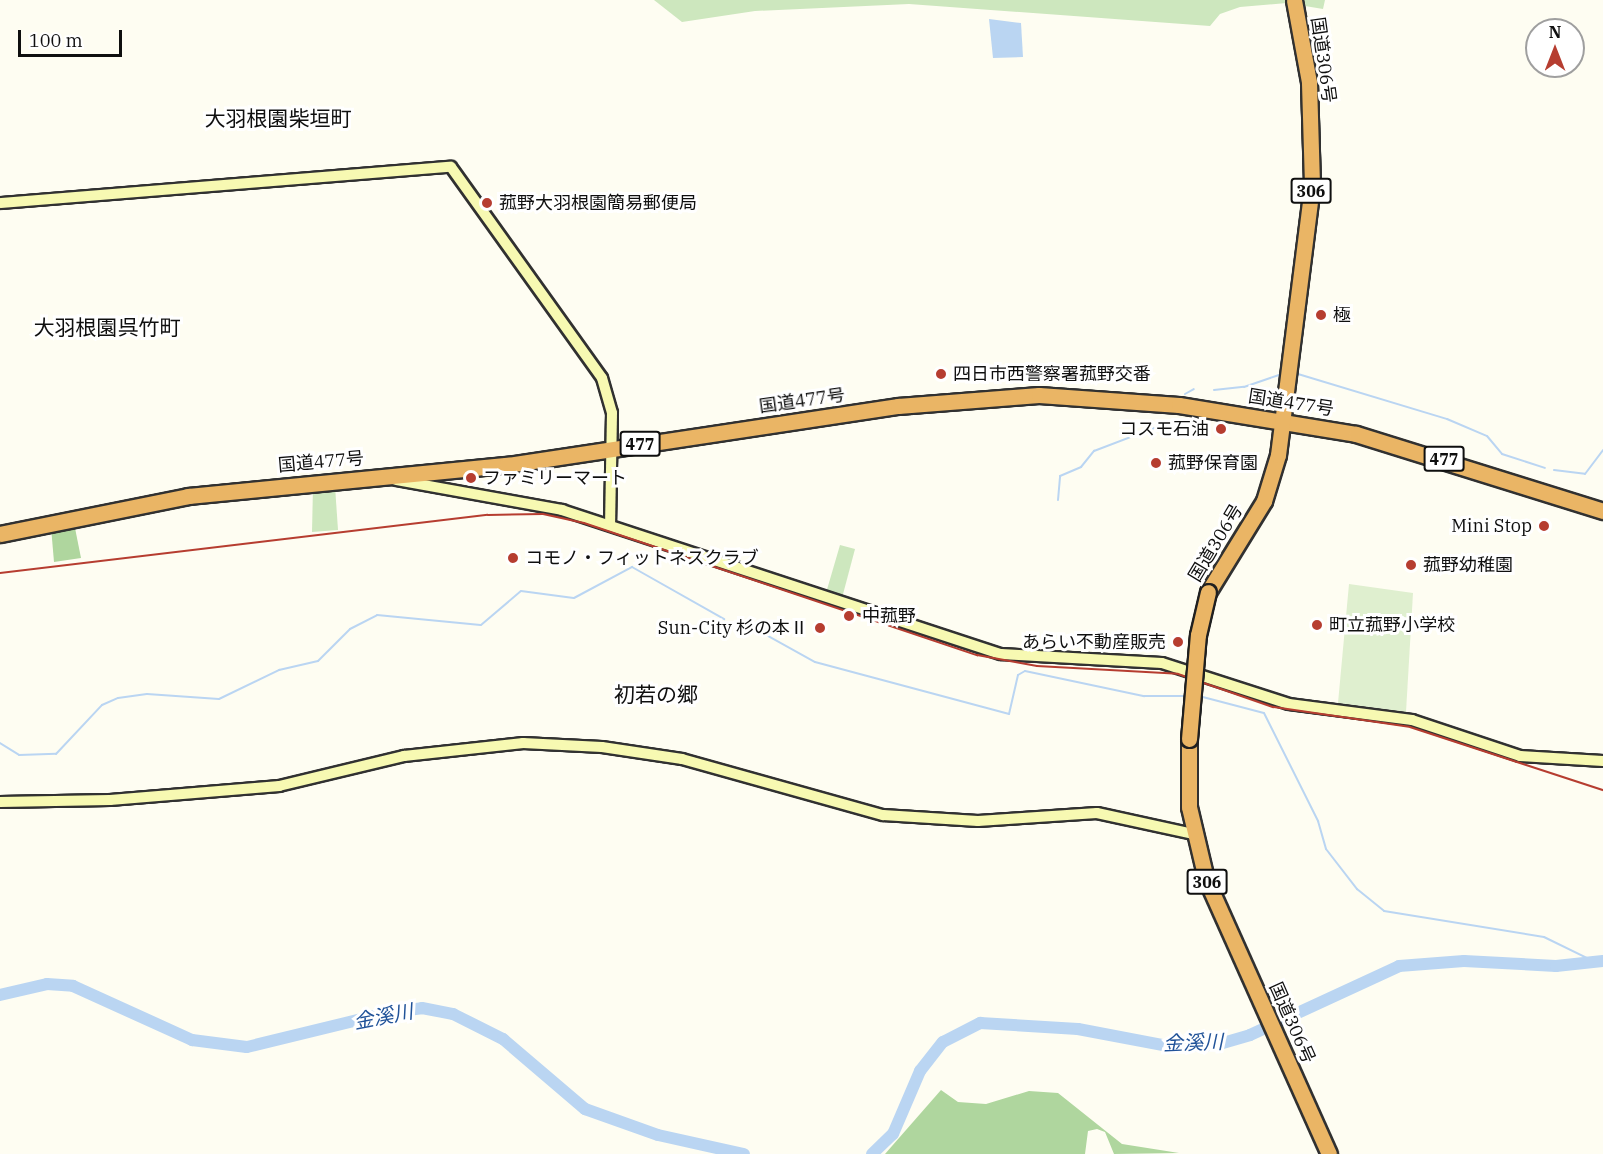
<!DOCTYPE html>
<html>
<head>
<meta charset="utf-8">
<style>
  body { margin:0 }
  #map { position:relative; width:1603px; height:1154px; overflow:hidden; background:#fefdf2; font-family:"IBM Plex Serif","Noto Sans JP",serif }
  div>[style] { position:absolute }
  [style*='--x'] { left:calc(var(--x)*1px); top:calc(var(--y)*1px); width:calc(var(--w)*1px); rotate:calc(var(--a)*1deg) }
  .green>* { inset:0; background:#cde7be }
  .forest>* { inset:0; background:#afd69e }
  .pitch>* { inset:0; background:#dfefcf }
  .water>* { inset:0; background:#bad5f2 }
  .stream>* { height:2px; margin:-1px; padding:0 1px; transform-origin:1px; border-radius:1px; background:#bad5f2 }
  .river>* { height:12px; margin:-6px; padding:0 6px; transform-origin:6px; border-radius:6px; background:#bad5f2 }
  .roads { filter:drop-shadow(2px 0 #313131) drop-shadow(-2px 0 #313131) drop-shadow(0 2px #313131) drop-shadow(0 -2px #313131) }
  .secondary>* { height:10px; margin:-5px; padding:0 5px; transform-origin:5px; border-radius:5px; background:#f7f9b2 }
  .highway>* { height:15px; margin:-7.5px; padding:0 7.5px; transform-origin:7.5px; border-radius:7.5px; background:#eab565 }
  .rail>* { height:2px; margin:-1px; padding:0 1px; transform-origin:1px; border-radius:1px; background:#b63d30 }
  .bridges { filter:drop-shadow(2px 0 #202020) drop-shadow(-2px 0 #202020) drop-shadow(0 2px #202020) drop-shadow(0 -2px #202020) }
  .highway-bridge>* { height:15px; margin:-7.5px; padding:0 7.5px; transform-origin:7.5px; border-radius:7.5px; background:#eab565 }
  .dots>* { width:16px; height:16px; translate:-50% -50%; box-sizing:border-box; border:3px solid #fff; border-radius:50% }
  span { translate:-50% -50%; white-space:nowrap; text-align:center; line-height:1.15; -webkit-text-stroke:6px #fff; paint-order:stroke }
  .shield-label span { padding:2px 4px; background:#fff; border:2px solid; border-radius:4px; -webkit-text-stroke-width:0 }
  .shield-label { font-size:16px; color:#0f0f0f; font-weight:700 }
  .street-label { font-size:18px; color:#0f0f0f }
  .poi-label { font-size:18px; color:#0f0f0f }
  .left { translate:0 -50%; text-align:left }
  .right { translate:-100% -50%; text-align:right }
  .water-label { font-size:20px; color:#215399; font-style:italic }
  .quarter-label { font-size:21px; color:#0f0f0f }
  .north { position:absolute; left:1525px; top:18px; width:60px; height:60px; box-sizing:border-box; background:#fff; border:2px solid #9f9f9f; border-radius:50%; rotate:0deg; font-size:16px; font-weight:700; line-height:24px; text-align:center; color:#0f0f0f }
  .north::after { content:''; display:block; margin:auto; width:21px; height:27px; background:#b63d30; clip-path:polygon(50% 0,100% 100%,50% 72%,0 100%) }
  .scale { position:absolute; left:18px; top:30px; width:104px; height:27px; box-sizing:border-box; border:3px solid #0f0f0f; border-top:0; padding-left:8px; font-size:18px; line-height:21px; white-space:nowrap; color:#0f0f0f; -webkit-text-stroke:4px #fff; paint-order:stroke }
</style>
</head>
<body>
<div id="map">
  <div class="green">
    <i style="clip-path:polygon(654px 0,1325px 0,1323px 9px,1287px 3px,1240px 7px,1220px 14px,1210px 26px,909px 4px,755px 11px,682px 22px)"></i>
    <i style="clip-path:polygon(335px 486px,338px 530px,312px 532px,313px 487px)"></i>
    <i style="clip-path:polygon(840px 545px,855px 549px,842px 598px,826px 593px)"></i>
  </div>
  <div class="forest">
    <i style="clip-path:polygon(74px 523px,81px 558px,54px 562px,51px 527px)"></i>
    <i style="clip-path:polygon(941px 1090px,958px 1102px,986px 1104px,1029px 1091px,1058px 1093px,1122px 1144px,1179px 1153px,1114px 1154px,1105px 1132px,1097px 1129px,1088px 1131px,1085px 1154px,885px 1154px)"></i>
  </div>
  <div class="pitch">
    <i style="clip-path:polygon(1349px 584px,1413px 593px,1406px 712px,1338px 703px)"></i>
  </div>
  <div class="water">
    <i style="clip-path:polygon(989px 19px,1021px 23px,1023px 57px,993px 58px)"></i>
  </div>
  <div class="stream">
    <i style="--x:1298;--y:374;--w:156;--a:16.8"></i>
    <i style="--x:1447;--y:419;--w:43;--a:23"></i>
    <i style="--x:1487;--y:436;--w:23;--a:50"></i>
    <i style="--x:1502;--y:454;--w:45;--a:18"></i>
    <i style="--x:1214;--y:390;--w:30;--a:-6"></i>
    <i style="--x:1244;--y:387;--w:37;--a:-19"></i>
    <i style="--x:1185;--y:394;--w:10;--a:-29"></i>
    <i style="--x:1554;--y:470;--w:31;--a:7"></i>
    <i style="--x:1585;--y:474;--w:30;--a:-53"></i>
    <i style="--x:1058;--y:500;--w:24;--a:-85"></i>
    <i style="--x:1060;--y:476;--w:23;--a:-23"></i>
    <i style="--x:1081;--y:467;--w:21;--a:-51"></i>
    <i style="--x:1094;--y:451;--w:81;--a:-20.9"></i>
    <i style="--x:743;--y:622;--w:82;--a:29.1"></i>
    <i style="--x:815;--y:662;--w:201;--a:15"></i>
    <i style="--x:1009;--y:714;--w:40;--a:-77"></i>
    <i style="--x:1018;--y:675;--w:8;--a:-30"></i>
    <i style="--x:1025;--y:671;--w:122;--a:11.9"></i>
    <i style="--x:1144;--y:696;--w:43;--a:0"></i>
    <i style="--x:1199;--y:696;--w:67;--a:14.7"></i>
    <i style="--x:1264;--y:713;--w:121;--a:63.4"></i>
    <i style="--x:1318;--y:821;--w:29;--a:74"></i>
    <i style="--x:1326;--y:849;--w:51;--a:52.2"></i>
    <i style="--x:1357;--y:889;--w:35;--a:39"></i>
    <i style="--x:1384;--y:911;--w:162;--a:9.2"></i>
    <i style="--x:1544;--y:937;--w:55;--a:26.1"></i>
    <i style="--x:0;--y:743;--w:22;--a:32"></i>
    <i style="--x:19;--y:755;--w:37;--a:-2"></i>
    <i style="--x:56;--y:754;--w:67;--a:-46.8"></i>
    <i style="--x:102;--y:705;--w:17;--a:-24"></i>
    <i style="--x:118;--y:698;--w:29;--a:-8"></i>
    <i style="--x:147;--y:694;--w:72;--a:4"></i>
    <i style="--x:219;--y:699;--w:67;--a:-25.8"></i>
    <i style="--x:279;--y:670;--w:40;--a:-13"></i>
    <i style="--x:318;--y:661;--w:45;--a:-45"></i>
    <i style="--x:350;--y:629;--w:30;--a:-27"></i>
    <i style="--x:377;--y:615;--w:104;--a:5.5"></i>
    <i style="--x:481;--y:625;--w:52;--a:-40.4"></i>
    <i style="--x:521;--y:591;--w:53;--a:7.5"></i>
    <i style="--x:574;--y:598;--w:66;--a:-28.1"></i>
    <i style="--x:632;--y:567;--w:106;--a:29.5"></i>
    <i style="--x:738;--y:1154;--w:2;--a:0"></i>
  </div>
  <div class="river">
    <i style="--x:0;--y:995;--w:48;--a:-13.2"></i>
    <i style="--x:47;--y:984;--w:26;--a:4"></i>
    <i style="--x:73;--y:986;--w:131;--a:24.4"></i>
    <i style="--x:192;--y:1040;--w:55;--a:7.3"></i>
    <i style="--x:247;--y:1047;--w:148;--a:-13.7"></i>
    <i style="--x:391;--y:1012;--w:31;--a:-7"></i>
    <i style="--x:422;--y:1008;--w:32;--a:11"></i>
    <i style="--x:453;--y:1014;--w:56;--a:26.6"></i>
    <i style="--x:503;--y:1039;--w:108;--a:40.5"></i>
    <i style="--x:585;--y:1109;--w:77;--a:19.6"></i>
    <i style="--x:658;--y:1135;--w:88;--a:12.5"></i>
    <i style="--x:872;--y:1154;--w:29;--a:-44"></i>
    <i style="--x:893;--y:1134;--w:69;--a:-66.8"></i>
    <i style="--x:920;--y:1071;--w:37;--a:-52"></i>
    <i style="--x:943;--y:1042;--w:42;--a:-27.2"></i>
    <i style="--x:980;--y:1023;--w:98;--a:3.5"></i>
    <i style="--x:1078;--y:1029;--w:92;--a:10.7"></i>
    <i style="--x:1168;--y:1046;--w:48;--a:-1.2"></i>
    <i style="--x:1216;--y:1045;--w:35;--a:-16"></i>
    <i style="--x:1250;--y:1035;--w:164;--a:-24.8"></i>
    <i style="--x:1399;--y:966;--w:65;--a:-4.4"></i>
    <i style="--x:1464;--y:961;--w:92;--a:3.1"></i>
    <i style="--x:1556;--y:966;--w:47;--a:-6.1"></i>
  </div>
  <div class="roads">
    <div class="secondary">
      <i style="--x:0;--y:203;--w:452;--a:-4.6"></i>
      <i style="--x:451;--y:167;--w:259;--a:54.4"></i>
      <i style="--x:602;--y:378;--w:36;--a:74"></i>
      <i style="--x:612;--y:413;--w:112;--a:91"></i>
      <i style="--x:396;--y:480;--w:169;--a:10.2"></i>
      <i style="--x:562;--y:510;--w:462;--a:18.2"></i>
      <i style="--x:1001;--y:654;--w:161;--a:3.2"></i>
      <i style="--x:1162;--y:663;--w:133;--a:17.9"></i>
      <i style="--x:1289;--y:704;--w:124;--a:7.4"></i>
      <i style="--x:1412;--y:720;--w:114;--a:18.4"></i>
      <i style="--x:1520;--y:756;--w:83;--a:3.4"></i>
      <i style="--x:0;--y:802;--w:110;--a:-1"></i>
      <i style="--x:110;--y:800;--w:170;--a:-4.7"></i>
      <i style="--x:279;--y:786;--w:129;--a:-13.5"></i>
      <i style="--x:404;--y:756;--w:120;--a:-6.2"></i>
      <i style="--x:523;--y:743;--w:79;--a:2.9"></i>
      <i style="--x:602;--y:747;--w:81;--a:8.5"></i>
      <i style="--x:682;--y:759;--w:209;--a:15.6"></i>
      <i style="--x:883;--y:815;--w:95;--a:3.6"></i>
      <i style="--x:978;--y:821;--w:119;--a:-3.8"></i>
      <i style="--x:1097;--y:813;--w:98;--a:12.3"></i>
    </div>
    <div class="highway">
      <i style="--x:0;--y:534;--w:192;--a:-11.4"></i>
      <i style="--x:188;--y:496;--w:321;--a:-5.6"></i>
      <i style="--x:507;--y:465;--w:395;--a:-8.6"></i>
      <i style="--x:898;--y:406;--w:141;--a:-4.5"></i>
      <i style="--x:1039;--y:395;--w:140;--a:4.1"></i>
      <i style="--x:1179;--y:405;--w:179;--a:9.3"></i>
      <i style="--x:1356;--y:434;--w:259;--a:17.3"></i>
      <i style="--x:1208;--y:592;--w:107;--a:-58.4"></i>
      <i style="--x:1264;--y:501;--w:48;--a:-73.1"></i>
      <i style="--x:1278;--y:455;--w:273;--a:-82.8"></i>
      <i style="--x:1312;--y:184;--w:102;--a:-91.7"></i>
      <i style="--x:1309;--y:82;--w:83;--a:-100.4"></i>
      <i style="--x:1189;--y:739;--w:68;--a:90"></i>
      <i style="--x:1189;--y:807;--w:74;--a:76.7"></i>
      <i style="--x:1206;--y:879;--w:301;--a:65.9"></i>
    </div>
  </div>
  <div class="rail">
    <i style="--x:0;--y:573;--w:491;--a:-6.8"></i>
    <i style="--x:488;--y:515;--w:55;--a:-1"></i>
    <i style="--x:543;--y:514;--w:42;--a:12.4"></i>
    <i style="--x:584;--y:523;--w:415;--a:18.6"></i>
    <i style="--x:977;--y:655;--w:61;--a:10.4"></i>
    <i style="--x:1037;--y:666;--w:141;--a:3.2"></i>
    <i style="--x:1178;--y:674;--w:101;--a:19.2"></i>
    <i style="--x:1273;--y:707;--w:138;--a:8.3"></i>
    <i style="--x:1410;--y:727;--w:203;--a:18.1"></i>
  </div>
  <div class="bridges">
    <div class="highway-bridge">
      <i style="--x:1189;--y:739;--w:104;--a:-85.1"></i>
      <i style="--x:1198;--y:635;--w:44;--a:-76.9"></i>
    </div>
  </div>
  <div class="dots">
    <i style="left:487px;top:203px;background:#b63d30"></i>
    <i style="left:1321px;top:315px;background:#b63d30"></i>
    <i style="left:941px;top:374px;background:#b63d30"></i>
    <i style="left:1221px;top:429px;background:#b63d30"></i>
    <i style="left:1156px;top:463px;background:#b63d30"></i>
    <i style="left:471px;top:478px;background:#b63d30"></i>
    <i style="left:1544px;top:526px;background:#b63d30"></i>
    <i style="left:513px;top:558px;background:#b63d30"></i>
    <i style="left:1411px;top:565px;background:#b63d30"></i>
    <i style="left:849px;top:616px;background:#b63d30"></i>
    <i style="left:1317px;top:625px;background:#b63d30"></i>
    <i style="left:820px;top:628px;background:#b63d30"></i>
    <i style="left:1178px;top:642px;background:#b63d30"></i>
  </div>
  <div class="shield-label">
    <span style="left:1311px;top:191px">306</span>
    <span style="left:640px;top:444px">477</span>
    <span style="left:1444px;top:459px">477</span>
    <span style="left:1207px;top:882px">306</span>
  </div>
  <div class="street-label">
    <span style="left:1323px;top:60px;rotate:82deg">国道306号</span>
    <span style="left:802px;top:401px;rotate:-8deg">国道477号</span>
    <span style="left:1291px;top:403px;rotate:9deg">国道477号</span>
    <span style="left:321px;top:462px;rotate:-5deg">国道477号</span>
    <span style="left:1216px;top:543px;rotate:-59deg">国道306号</span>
    <span style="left:1292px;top:1023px;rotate:66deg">国道306号</span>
  </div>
  <div class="poi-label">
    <span class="left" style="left:499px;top:203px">菰野大羽根園簡易郵便局</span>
    <span class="left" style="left:1333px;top:315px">極</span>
    <span class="left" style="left:953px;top:374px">四日市西警察署菰野交番</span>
    <span class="right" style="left:1209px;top:429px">コスモ石油</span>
    <span class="left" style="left:1168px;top:463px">菰野保育園</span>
    <span class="left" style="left:483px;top:478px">ファミリーマート</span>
    <span class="right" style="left:1532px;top:526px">Mini Stop</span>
    <span class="left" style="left:525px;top:558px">コモノ・フィットネスクラブ</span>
    <span class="left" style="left:1423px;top:565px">菰野幼稚園</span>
    <span class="left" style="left:862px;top:616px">中菰野</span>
    <span class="left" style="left:1329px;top:625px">町立菰野小学校</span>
    <span class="right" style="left:808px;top:628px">Sun-City 杉の本Ⅱ</span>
    <span class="right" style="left:1166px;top:642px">あらい不動産販売</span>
  </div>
  <div class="water-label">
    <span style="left:383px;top:1016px;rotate:-11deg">金溪川</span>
    <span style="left:1193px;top:1042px;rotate:-2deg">金溪川</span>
  </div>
  <div class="quarter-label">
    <span style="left:278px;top:118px">大羽根園柴垣町</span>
    <span style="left:107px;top:327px">大羽根園呉竹町</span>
    <span style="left:656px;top:694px">初若の郷</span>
  </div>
  <div class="north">N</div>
  <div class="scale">100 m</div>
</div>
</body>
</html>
